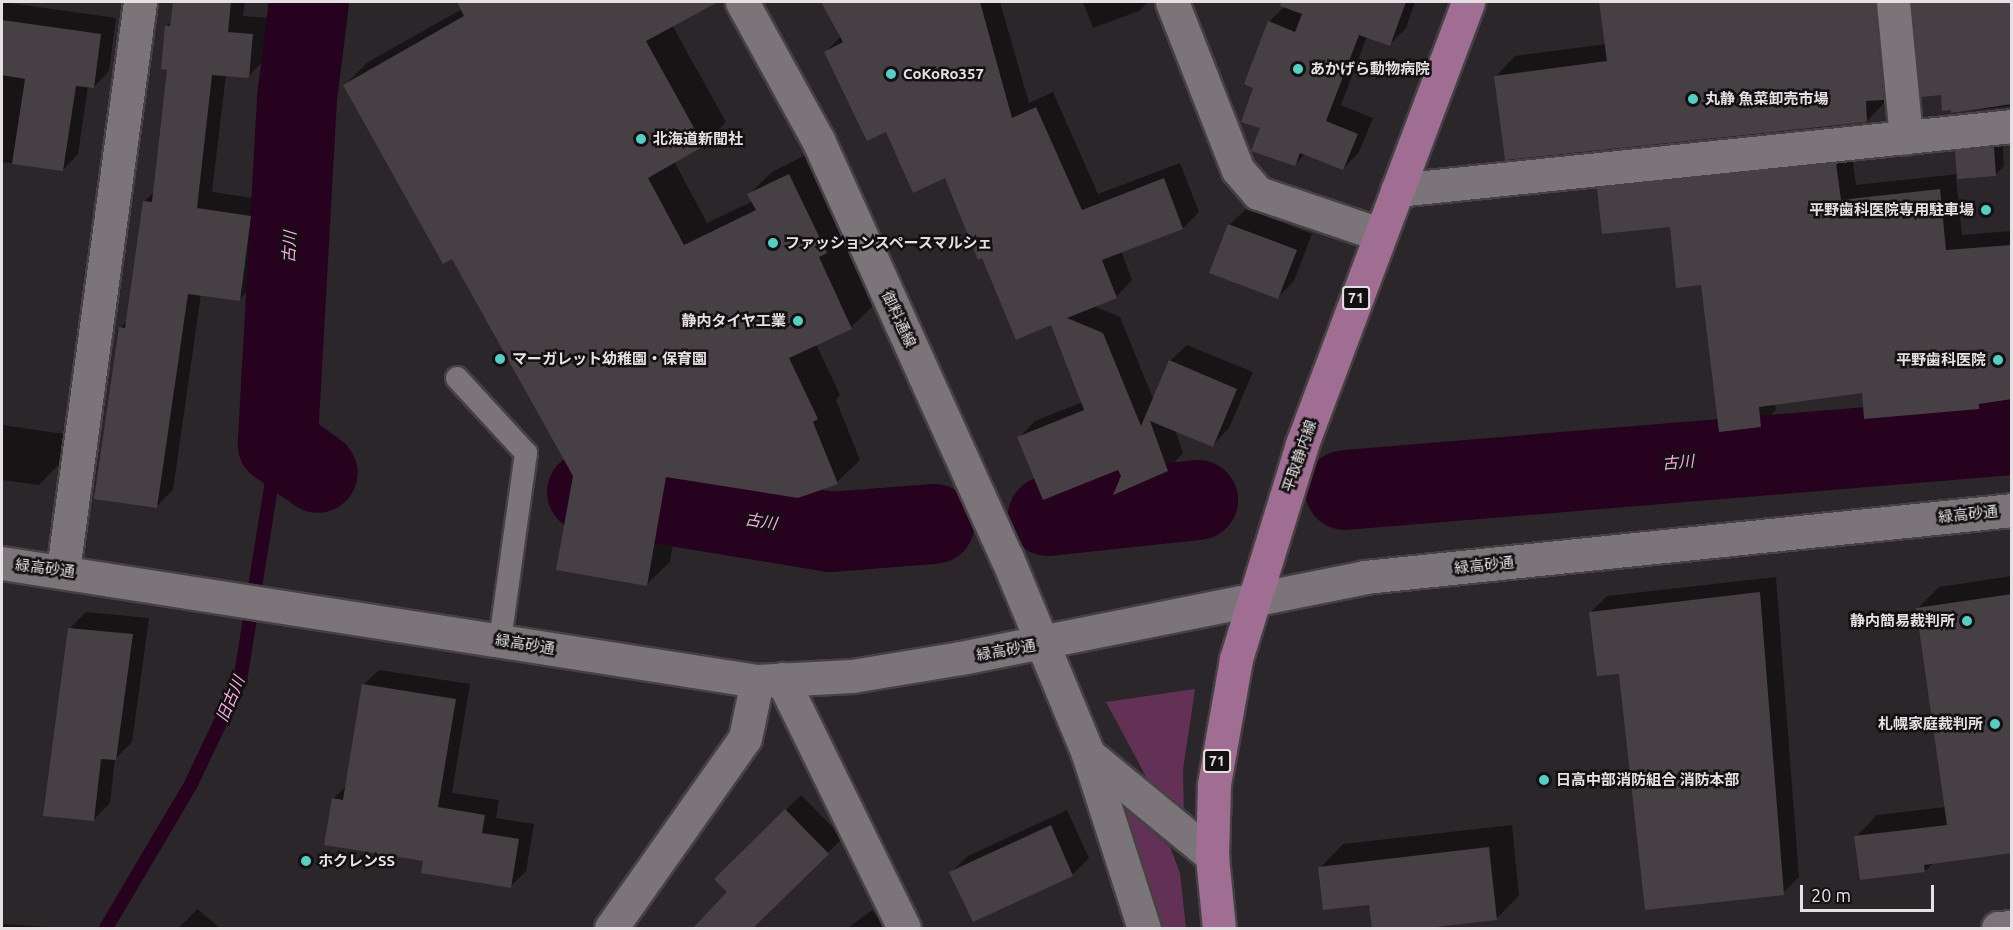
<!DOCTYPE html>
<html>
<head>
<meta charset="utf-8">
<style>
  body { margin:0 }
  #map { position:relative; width:2013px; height:930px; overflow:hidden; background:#2b2629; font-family:Ubuntu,"Noto Sans JP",sans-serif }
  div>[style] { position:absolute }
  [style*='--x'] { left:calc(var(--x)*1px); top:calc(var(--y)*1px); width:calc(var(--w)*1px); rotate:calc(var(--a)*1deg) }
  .green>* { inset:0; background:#623155 }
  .shadow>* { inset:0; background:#0007 }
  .stream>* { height:14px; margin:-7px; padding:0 7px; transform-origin:7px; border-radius:7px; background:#27021f }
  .river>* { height:80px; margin:-40px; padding:0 40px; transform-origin:40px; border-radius:40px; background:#27021f }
  .building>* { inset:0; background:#464044 }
  .roads { filter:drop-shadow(2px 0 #454144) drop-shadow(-2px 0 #454144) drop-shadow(0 2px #454144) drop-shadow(0 -2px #454144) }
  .service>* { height:22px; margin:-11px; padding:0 11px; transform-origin:11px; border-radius:11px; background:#7b7579 }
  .minor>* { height:33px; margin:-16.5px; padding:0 16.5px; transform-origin:16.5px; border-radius:16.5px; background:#7b7579 }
  .tertiary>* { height:33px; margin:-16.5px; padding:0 16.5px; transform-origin:16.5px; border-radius:16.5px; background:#7b7579 }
  .primary>* { height:33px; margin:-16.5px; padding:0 16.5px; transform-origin:16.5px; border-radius:16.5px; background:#a06e93 }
  .dots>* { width:16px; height:16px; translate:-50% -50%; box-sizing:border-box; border:3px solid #121011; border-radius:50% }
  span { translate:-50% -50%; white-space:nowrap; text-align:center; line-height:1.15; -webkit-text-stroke:5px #121011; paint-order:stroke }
  .shield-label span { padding:2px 4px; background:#121011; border:2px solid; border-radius:4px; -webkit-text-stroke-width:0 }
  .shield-label { font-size:14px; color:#e5e1e3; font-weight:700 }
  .poi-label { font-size:15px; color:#e5e1e3; font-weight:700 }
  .left { translate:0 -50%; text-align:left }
  .right { translate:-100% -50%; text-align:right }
  .street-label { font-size:15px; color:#e5e1e3 }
  .water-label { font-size:16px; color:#fda8e6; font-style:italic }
  .frame { position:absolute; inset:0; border:3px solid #e5e1e3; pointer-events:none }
  .scale { position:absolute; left:1800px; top:885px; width:134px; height:27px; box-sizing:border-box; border:3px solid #e5e1e3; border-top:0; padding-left:8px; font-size:18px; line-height:21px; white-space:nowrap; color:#e5e1e3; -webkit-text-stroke:4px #121011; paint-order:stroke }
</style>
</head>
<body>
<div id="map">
  <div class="green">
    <i style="clip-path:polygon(1195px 689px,1183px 770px,1184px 816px,1150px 784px,1106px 702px)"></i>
    <i style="clip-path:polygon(1112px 796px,1170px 847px,1180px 873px,1186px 928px,1163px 928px)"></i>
  </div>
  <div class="shadow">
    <i style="clip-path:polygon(2px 2px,116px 18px,109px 71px,94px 87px,88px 86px,78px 154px,63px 170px,2px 162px)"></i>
    <i style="clip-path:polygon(174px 2px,245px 2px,243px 16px,269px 18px,264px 60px,248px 77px,226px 74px,212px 192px,267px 200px,255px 283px,239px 300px,201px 294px,173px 490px,156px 507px,120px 328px,128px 321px,144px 202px,154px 192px,169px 69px,167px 26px,172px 21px)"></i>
    <i style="clip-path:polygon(458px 2px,703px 2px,672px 25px,726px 122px,703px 145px,674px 161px,707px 223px,753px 201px,749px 194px,772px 172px,812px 152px,849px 229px,842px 236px,874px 305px,851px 327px,816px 344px,840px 395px,836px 400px,860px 460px,837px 482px,798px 497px,684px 479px,670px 562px,647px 584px,575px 475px,453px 257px,345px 85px,368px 62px,462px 9px)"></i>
    <i style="clip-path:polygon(823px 2px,1000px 2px,1029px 103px,1053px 92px,1098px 194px,1180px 163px,1199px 212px,1183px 228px,1121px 251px,1132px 280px,1116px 297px,1093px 306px,1120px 317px,1154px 401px,1170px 361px,1187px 345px,1253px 372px,1229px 428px,1213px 445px,1175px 429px,1183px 453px,1167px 470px,1122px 476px,1119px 468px,1019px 438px,1035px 421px,1083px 402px,1052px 323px,983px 256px,946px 177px,886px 130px,826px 52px,841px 36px)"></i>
    <i style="clip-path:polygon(1083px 2px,1148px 2px,1139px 11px,1093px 28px)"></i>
    <i style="clip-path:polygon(1308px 2px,1415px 2px,1406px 28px,1390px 44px,1367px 36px,1341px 105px,1373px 118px,1359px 152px,1343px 169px,1305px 154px,1295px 164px,1262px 127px,1255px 87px,1269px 22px,1285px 6px,1304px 13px)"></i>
    <i style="clip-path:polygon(1601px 2px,1895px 2px,1886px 101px,1867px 121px,1496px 76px,1515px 56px,1606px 44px)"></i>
    <i style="clip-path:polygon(1913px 2px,2012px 2px,2012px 106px,1952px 112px,1942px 94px,1922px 95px)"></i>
    <i style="clip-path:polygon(2002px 139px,2004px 166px,1996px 174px,1956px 178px,1962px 235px,2012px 231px,2012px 397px,1985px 401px,1979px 408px,1863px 391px,1775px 403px,1776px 410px,1760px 426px,1702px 283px,1671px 225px,1599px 189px,1615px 173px,1851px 148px,1856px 185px,1958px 174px,1956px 151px,1964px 143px)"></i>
    <i style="clip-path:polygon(1246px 209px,1312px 234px,1294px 281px,1277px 298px,1229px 225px)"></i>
    <i style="clip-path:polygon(2px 425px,64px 434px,60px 463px,39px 485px,2px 480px)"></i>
    <i style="clip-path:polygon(2012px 576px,2012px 851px,1934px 862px,1925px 871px,1856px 837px,1877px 815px,1946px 807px,1918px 608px,1939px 587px)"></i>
    <i style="clip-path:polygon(1776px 577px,1799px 877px,1783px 893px,1620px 673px,1591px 612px,1607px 596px)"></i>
    <i style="clip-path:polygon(86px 612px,149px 618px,132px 742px,115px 759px,110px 803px,94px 819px,69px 629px)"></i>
    <i style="clip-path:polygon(379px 670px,470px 684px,452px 793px,499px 800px,496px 818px,534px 824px,526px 871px,511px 886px,425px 860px,333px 799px,347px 785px,363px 685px)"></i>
    <i style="clip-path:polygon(801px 795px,843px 838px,750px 928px,715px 928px,704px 919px,729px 892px,716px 879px)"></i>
    <i style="clip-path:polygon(1067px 810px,1089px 858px,1073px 874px,973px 920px,951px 872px,968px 856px)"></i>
    <i style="clip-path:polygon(1512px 825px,1519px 896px,1496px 919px,1415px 928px,1373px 928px,1371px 903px,1320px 868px,1343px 844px)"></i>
    <i style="clip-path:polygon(197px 909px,220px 928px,179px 928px)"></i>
    <i style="clip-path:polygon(872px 910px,887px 928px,848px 928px)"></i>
    <i style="clip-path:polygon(2px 924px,65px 928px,2px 928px)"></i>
  </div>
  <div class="stream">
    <i style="--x:106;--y:928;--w:167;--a:-59.4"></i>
    <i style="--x:191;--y:784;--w:114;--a:-64.6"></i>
    <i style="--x:240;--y:681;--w:240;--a:-80.9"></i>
  </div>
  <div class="river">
    <i style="--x:309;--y:2;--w:98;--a:97.1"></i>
    <i style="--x:297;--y:99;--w:346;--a:93.2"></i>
    <i style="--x:278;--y:444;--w:49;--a:35.9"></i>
    <i style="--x:1345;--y:490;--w:669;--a:-4.71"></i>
    <i style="--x:587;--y:492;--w:246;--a:9.3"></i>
    <i style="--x:830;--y:532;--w:105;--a:-4.4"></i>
    <i style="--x:1048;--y:516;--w:151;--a:-6.1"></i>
  </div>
  <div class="building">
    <i style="clip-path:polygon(173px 2px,231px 2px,228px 32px,253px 34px,249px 78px,212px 75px,197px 208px,251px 216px,240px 301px,188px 294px,157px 508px,94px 499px,119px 327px,125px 328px,143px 201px,152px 202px,167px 70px,161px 69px,165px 26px,170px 26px)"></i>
    <i style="clip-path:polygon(457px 2px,718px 2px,646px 41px,704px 146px,648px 178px,684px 245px,756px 210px,747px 194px,789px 174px,827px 253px,819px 257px,852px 329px,789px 358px,818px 419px,813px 422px,838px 484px,798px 498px,666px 477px,647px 586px,556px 570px,573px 476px,452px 259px,443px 264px,343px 85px,464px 16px)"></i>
    <i style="clip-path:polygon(821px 2px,980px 2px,1012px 118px,1036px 107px,1082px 210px,1164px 178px,1183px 229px,1102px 260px,1117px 298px,1067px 318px,1103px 333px,1141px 426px,1169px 360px,1237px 389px,1213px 447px,1150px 421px,1168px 471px,1113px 495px,1121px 476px,1118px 470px,1043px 500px,1017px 437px,1084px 410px,1051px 325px,1016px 340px,982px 258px,978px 260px,945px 178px,913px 193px,886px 132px,867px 141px,824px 52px,843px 42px)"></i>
    <i style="clip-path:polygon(1281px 2px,1406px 2px,1390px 46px,1359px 35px,1326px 121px,1358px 134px,1343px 170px,1300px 153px,1295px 166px,1251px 151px,1260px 128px,1241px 122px,1253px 88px,1244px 84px,1268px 21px,1295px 32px,1302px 14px,1280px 6px)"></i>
    <i style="clip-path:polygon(1599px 2px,1875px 2px,1884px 100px,1866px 101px,1867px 122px,1505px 160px,1494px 76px,1607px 61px)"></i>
    <i style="clip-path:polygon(1912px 2px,2012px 2px,2012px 104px,1951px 113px,1951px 110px,1942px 111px,1941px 95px,1921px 97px)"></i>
    <i style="clip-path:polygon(2px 20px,101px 34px,94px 88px,76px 86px,63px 171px,12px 164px,25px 79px,2px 75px)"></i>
    <i style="clip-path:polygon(1994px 147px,1996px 176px,1957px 179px,1955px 151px)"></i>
    <i style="clip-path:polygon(1836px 163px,1841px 200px,1940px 189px,1946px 250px,2012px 245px,2012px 399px,1979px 404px,1979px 409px,1864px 419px,1862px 393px,1759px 407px,1761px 427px,1719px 432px,1701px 285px,1676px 288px,1670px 227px,1602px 234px,1597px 188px)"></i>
    <i style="clip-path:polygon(1228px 224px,1297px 250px,1278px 299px,1209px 273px)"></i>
    <i style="clip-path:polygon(1760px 592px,1784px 895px,1645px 910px,1619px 674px,1597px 676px,1589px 612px)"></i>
    <i style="clip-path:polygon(2012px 594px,2012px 853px,1924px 865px,1925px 872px,1860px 880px,1854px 836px,1947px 825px,1916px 608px)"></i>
    <i style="clip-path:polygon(68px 628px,133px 634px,116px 760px,101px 759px,94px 821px,43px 816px)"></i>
    <i style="clip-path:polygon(362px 684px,456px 699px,438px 807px,485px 815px,482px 833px,519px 839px,511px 888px,421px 873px,423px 861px,324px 845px,332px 798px,343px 800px)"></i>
    <i style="clip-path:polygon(785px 809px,829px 854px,753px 928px,693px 928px,727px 892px,714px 879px)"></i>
    <i style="clip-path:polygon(1051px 825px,1073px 876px,973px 922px,949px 872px)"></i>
    <i style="clip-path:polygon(1489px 847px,1497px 920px,1427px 928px,1372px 928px,1369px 905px,1323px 910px,1318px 867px)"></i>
  </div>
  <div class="roads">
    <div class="service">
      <i style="--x:457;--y:378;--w:102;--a:47.4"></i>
      <i style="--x:526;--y:453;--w:189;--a:97.9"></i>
    </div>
    <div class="minor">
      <i style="--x:1172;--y:2;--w:180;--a:68.6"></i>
      <i style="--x:1238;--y:170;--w:30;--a:49"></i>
      <i style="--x:1258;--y:193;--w:128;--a:18.7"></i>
      <i style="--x:1893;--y:2;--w:136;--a:84.5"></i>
      <i style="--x:1397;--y:190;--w:618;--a:-5.94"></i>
      <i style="--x:63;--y:570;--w:573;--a:-82.28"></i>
      <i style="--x:1088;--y:754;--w:183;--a:72.2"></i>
      <i style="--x:1088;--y:754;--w:161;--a:39.4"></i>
      <i style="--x:611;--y:928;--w:232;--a:-54.8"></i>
      <i style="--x:745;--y:738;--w:58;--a:-78.1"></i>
    </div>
    <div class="tertiary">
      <i style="--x:742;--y:2;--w:158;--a:61.2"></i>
      <i style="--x:818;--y:140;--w:459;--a:65.7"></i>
      <i style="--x:1007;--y:558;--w:212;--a:67.5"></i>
      <i style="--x:2;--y:563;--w:764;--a:8.88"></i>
      <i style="--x:757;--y:681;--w:95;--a:-3"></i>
      <i style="--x:852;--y:676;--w:110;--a:-9.4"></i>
      <i style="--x:961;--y:658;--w:412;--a:-11.3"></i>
      <i style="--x:1365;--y:577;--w:650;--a:-5.91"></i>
      <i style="--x:782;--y:679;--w:277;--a:63.9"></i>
      <i style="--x:1998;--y:928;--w:14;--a:-4"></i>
    </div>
    <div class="primary">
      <i style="--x:1219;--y:928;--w:72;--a:-95.6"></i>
      <i style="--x:1212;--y:856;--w:72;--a:-88.4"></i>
      <i style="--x:1214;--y:784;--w:127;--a:-80"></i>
      <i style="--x:1236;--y:659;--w:225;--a:-72.9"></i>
      <i style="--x:1302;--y:444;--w:472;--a:-69.4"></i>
    </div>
  </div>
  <div class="dots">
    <i style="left:1298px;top:69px;background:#56cec3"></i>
    <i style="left:891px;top:74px;background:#56cec3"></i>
    <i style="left:1693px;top:99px;background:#56cec3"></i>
    <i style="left:641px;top:139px;background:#56cec3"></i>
    <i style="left:1986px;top:210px;background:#56cec3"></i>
    <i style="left:773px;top:243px;background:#56cec3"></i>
    <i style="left:798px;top:321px;background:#56cec3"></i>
    <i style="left:500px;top:359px;background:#56cec3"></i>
    <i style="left:1998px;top:360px;background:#56cec3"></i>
    <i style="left:1967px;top:621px;background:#56cec3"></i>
    <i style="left:1995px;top:724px;background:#56cec3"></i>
    <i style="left:1544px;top:780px;background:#56cec3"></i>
    <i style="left:306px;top:861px;background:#56cec3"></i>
  </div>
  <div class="shield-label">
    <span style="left:1356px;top:298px">71</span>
    <span style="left:1217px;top:761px">71</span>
  </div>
  <div class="poi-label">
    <span class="left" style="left:1310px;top:69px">あかげら動物病院</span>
    <span class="left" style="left:903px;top:74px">CoKoRo357</span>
    <span class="left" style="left:1705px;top:99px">丸静 魚菜卸売市場</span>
    <span class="left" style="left:653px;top:139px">北海道新聞社</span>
    <span class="right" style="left:1974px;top:210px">平野歯科医院専用駐車場</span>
    <span class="left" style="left:785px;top:243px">ファッションスペースマルシェ</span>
    <span class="right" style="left:786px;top:321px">静内タイヤ工業</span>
    <span class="left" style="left:512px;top:359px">マーガレット幼稚園・保育園</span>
    <span class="right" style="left:1986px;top:360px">平野歯科医院</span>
    <span class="right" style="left:1955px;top:621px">静内簡易裁判所</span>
    <span class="right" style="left:1983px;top:724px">札幌家庭裁判所</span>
    <span class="left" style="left:1556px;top:780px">日高中部消防組合 消防本部</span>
    <span class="left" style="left:318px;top:861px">ホクレンSS</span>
  </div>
  <div class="street-label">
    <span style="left:899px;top:319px;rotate:65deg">御料通線</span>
    <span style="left:1299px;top:456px;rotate:-71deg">平取静内線</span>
    <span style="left:1968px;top:514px;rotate:-6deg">緑高砂通</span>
    <span style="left:1484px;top:565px;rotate:-6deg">緑高砂通</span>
    <span style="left:45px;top:568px;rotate:7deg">緑高砂通</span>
    <span style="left:525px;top:644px;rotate:9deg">緑高砂通</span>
    <span style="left:1006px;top:650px;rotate:-10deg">緑高砂通</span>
  </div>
  <div class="water-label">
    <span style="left:289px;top:247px;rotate:-87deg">古川</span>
    <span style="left:1678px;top:462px;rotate:-5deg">古川</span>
    <span style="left:761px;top:521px;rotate:9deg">古川</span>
    <span style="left:230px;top:699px;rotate:-67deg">旧古川</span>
  </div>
  <div class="frame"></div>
  <div class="scale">20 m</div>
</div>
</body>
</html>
